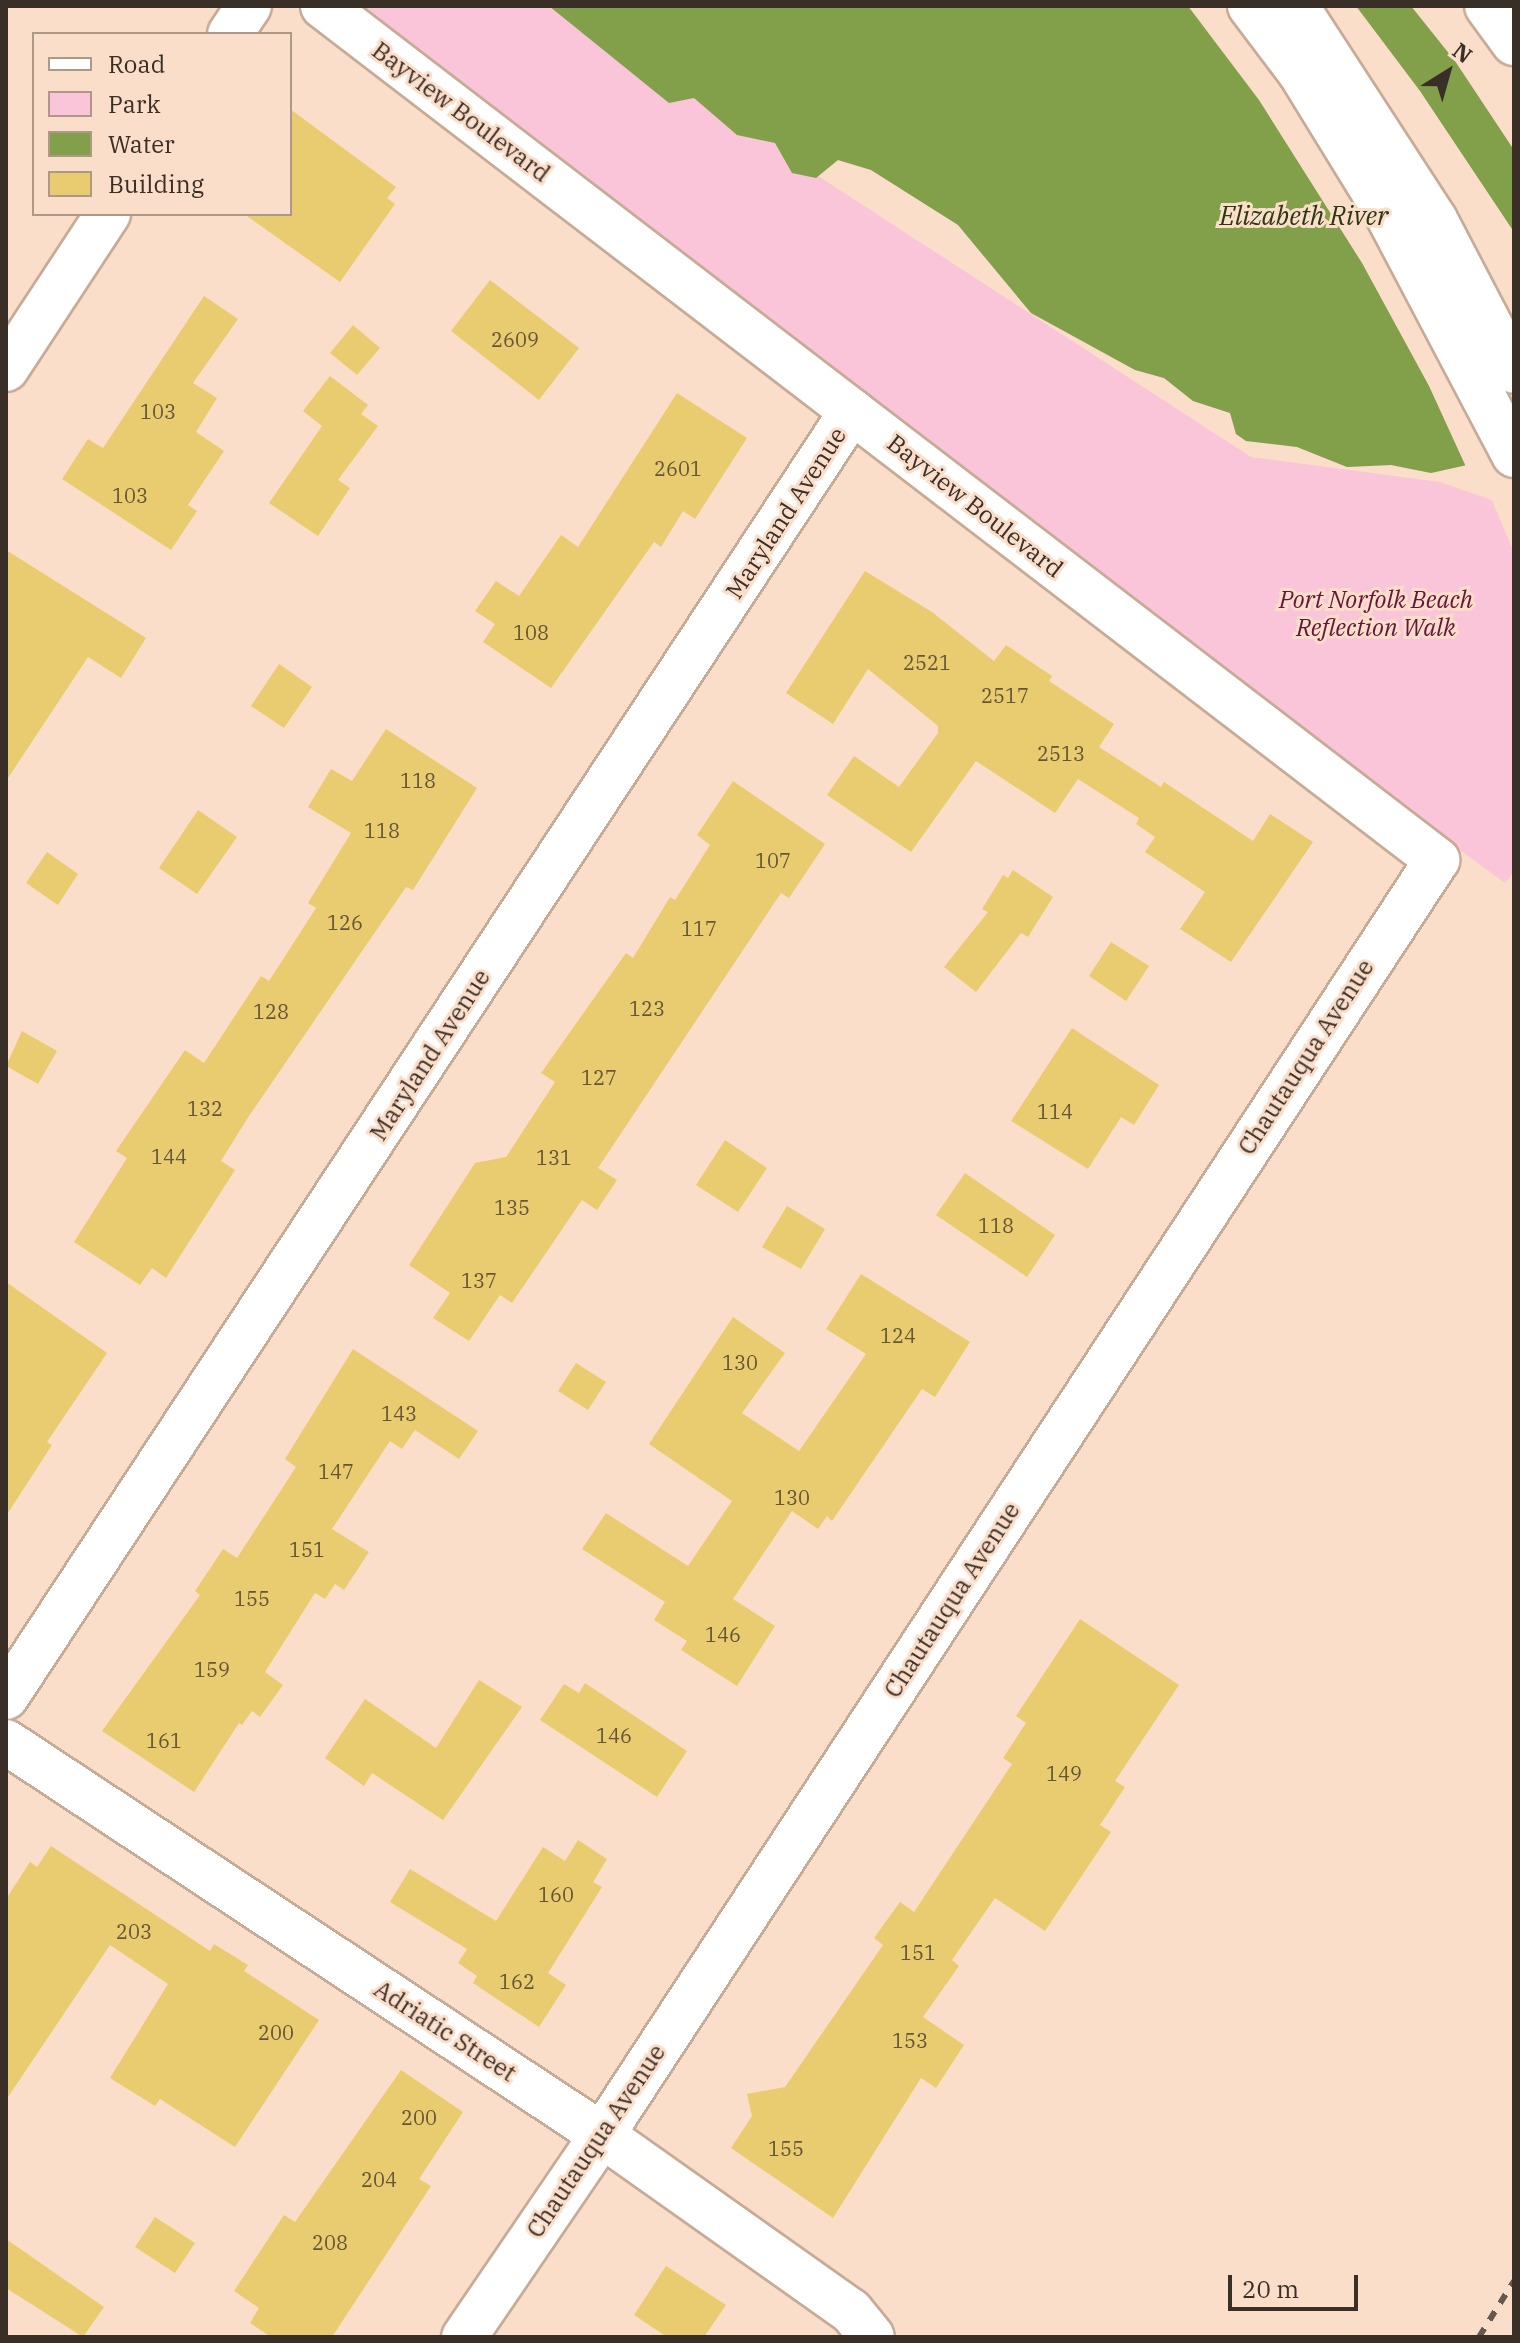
<!DOCTYPE html>
<html>
<head>
<meta charset="utf-8">
<style>
  body { margin:0 }
  #map { position:relative; width:1520px; height:2343px; overflow:hidden; background:#fbdec9; font-family:"IBM Plex Serif",serif }
  div>[style] { position:absolute }
  [style*='--x'] { left:calc(var(--x)*1px); top:calc(var(--y)*1px); width:calc(var(--w)*1px); rotate:calc(var(--a)*1deg) }
  .green>* { inset:0; background:#fac4d9 }
  .water>* { inset:0; background:#829f4a }
  .pier>* { inset:0; background:#fbdec9 }
  .building>* { inset:0; background:#e9cc70 }
  .roads { filter:drop-shadow(2px 0 #c6ab97) drop-shadow(-2px 0 #c6ab97) drop-shadow(0 2px #c6ab97) drop-shadow(0 -2px #c6ab97) }
  .street>* { height:44px; margin:-22px; padding:0 22px; transform-origin:22px; border-radius:22px; background:#fff }
  .highway>* { height:44px; margin:-22px; padding:0 22px; transform-origin:22px; border-radius:22px; background:#fff }
  .rail>* { height:6px; margin-top:-3px; transform-origin:0; background:repeating-linear-gradient(90deg,#67584d 0 10px,transparent 0 20px) }
  span { translate:-50% -50%; white-space:nowrap; text-align:center; line-height:1.15; -webkit-text-stroke:6px #fbdec9; paint-order:stroke }
  .number-label { font-size:20px; color:#665639 }
  .number-label span { -webkit-text-stroke-width:0 }
  .street-label { font-size:24px; color:#3a2f27 }
  .park-label { font-size:24px; color:#63153e; font-style:italic }
  .water-label { font-size:26px; color:#2b3713; font-style:italic }
  .frame { position:absolute; inset:0; border:8px solid #3a2f27; pointer-events:none }
  .legend { position:absolute; left:32px; top:32px; width:260px; height:184px; box-sizing:border-box; background:#fbdec9; border:2px solid #ae9888; margin:0; padding:10px 14px; list-style:none; font-size:24px; color:#3a2f27 }
  .legend li { display:flex; align-items:center; gap:16px; height:40px }
  .legend b { width:40px; border:2px solid #ae9888 }
  .north { position:absolute; left:1408px; top:32px; width:80px; height:80px; -webkit-text-stroke:6px #fbdec9; paint-order:stroke; rotate:37deg; font-size:22px; font-weight:700; line-height:32px; text-align:center; color:#3a2f27 }
  .north::after { content:''; display:block; margin:auto; width:28px; height:36px; background:#3a2f27; clip-path:polygon(50% 0,100% 100%,50% 72%,0 100%) }
  .scale { position:absolute; left:1228px; top:2275px; width:130px; height:36px; box-sizing:border-box; border:4px solid #3a2f27; border-top:0; padding-left:10px; font-size:24px; line-height:28px; white-space:nowrap; color:#3a2f27; -webkit-text-stroke:6px #fbdec9; paint-order:stroke }
</style>
</head>
<body>
<div id="map">
  <div class="green">
    <i style="clip-path:polygon(363px 6px,1096px 6px,1514px 140px,1467px 465px,1431px 473px,1391px 465px,1347px 467px,1297px 447px,1246px 441px,1236px 434px,1230px 413px,1193px 401px,1164px 378px,1135px 370px,1031px 313px,958px 225px,871px 170px,838px 160px,818px 176px,1251px 457px,1440px 482px,1492px 500px,1514px 553px,1514px 872px,1505px 883px,1430px 828px)"></i>
  </div>
  <div class="water">
    <i style="clip-path:polygon(549px 6px,1514px 6px,1514px 465px,1467px 465px,1431px 473px,1391px 465px,1347px 467px,1297px 447px,1246px 441px,1236px 434px,1230px 413px,1193px 401px,1164px 378px,1135px 370px,1031px 313px,958px 225px,871px 170px,838px 160px,816px 178px,792px 173px,775px 143px,737px 135px,694px 98px,669px 103px)"></i>
  </div>
  <div class="pier">
    <i style="clip-path:polygon(1188px 6px,1356px 6px,1420px 91px,1514px 232px,1514px 469px,1467px 469px,1429px 386px,1362px 263px,1259px 100px)"></i>
    <i style="clip-path:polygon(1411px 6px,1514px 6px,1514px 150px,1455px 61px)"></i>
  </div>
  <div class="building">
    <i style="clip-path:polygon(290px 109px,396px 187px,387px 198px,395px 204px,340px 282px,244px 214px,290px 214px)"></i>
    <i style="clip-path:polygon(490px 280px,579px 348px,539px 400px,451px 331px)"></i>
    <i style="clip-path:polygon(204px 296px,238px 319px,193px 383px,217px 398px,196px 432px,224px 451px,188px 505px,197px 511px,171px 550px,62px 479px,88px 439px,103px 448px)"></i>
    <i style="clip-path:polygon(353px 325px,380px 348px,357px 375px,330px 353px)"></i>
    <i style="clip-path:polygon(330px 376px,368px 405px,361px 414px,378px 426px,338px 480px,350px 488px,318px 536px,269px 503px,322px 426px,303px 411px)"></i>
    <i style="clip-path:polygon(677px 393px,747px 438px,695px 519px,683px 511px,661px 547px,654px 542px,551px 688px,483px 642px,495px 624px,475px 611px,496px 581px,519px 596px,561px 535px,578px 547px)"></i>
    <i style="clip-path:polygon(6px 550px,146px 638px,121px 678px,88px 657px,6px 781px)"></i>
    <i style="clip-path:polygon(865px 571px,932px 612px,994px 661px,1006px 645px,1052px 676px,1049px 681px,1114px 724px,1099px 747px,1161px 787px,1164px 782px,1253px 841px,1270px 814px,1313px 842px,1231px 962px,1180px 929px,1205px 892px,1145px 852px,1155px 837px,1136px 824px,1139px 818px,1078px 779px,1055px 813px,976px 761px,911px 852px,827px 795px,854px 756px,899px 787px,938px 733px,938px 726px,868px 669px,833px 724px,786px 693px)"></i>
    <i style="clip-path:polygon(279px 664px,312px 687px,284px 728px,251px 706px)"></i>
    <i style="clip-path:polygon(386px 729px,477px 788px,413px 890px,406px 887px,247px 1119px,221px 1161px,235px 1170px,166px 1278px,152px 1268px,140px 1285px,74px 1242px,127px 1158px,116px 1151px,185px 1050px,204px 1063px,261px 976px,269px 981px,316px 908px,308px 903px,351px 833px,308px 807px,331px 769px,352px 781px)"></i>
    <i style="clip-path:polygon(733px 781px,825px 844px,789px 898px,781px 893px,598px 1168px,617px 1180px,597px 1210px,582px 1200px,512px 1303px,500px 1295px,469px 1341px,433px 1318px,450px 1293px,409px 1265px,475px 1163px,506px 1157px,555px 1082px,541px 1073px,626px 953px,633px 958px,670px 897px,675px 900px,710px 845px,697px 835px)"></i>
    <i style="clip-path:polygon(198px 810px,237px 837px,197px 894px,159px 868px)"></i>
    <i style="clip-path:polygon(47px 852px,78px 874px,58px 905px,26px 883px)"></i>
    <i style="clip-path:polygon(1013px 870px,1053px 897px,1028px 937px,1021px 933px,976px 992px,944px 967px,988px 912px,982px 909px,1003px 875px,1008px 878px)"></i>
    <i style="clip-path:polygon(1111px 942px,1149px 966px,1126px 1001px,1089px 976px)"></i>
    <i style="clip-path:polygon(1072px 1028px,1159px 1085px,1134px 1125px,1121px 1117px,1088px 1169px,1011px 1121px)"></i>
    <i style="clip-path:polygon(22px 1031px,57px 1051px,38px 1084px,6px 1066px)"></i>
    <i style="clip-path:polygon(725px 1140px,767px 1168px,738px 1212px,696px 1185px)"></i>
    <i style="clip-path:polygon(965px 1173px,1055px 1235px,1027px 1277px,936px 1215px)"></i>
    <i style="clip-path:polygon(787px 1206px,825px 1229px,801px 1269px,762px 1247px)"></i>
    <i style="clip-path:polygon(861px 1274px,970px 1342px,935px 1397px,922px 1389px,832px 1521px,827px 1516px,818px 1529px,792px 1511px,733px 1599px,775px 1626px,737px 1686px,681px 1650px,687px 1641px,654px 1620px,665px 1602px,582px 1549px,606px 1513px,688px 1566px,732px 1501px,649px 1444px,733px 1317px,785px 1353px,742px 1413px,799px 1451px,866px 1354px,826px 1329px)"></i>
    <i style="clip-path:polygon(6px 1282px,107px 1353px,47px 1442px,52px 1445px,6px 1516px)"></i>
    <i style="clip-path:polygon(353px 1349px,478px 1431px,459px 1459px,415px 1430px,402px 1449px,390px 1441px,332px 1529px,369px 1552px,344px 1590px,335px 1584px,325px 1599px,315px 1593px,265px 1672px,283px 1685px,260px 1717px,252px 1711px,242px 1725px,239px 1723px,194px 1792px,102px 1731px,200px 1595px,195px 1591px,223px 1549px,237px 1558px,296px 1467px,285px 1459px)"></i>
    <i style="clip-path:polygon(576px 1363px,606px 1382px,588px 1410px,558px 1391px)"></i>
    <i style="clip-path:polygon(1080px 1619px,1179px 1685px,1115px 1781px,1125px 1787px,1100px 1825px,1111px 1832px,1045px 1931px,995px 1898px,952px 1960px,959px 1966px,923px 2017px,964px 2045px,936px 2088px,921px 2078px,833px 2218px,731px 2148px,752px 2116px,747px 2094px,785px 2087px,883px 1945px,874px 1938px,900px 1902px,914px 1912px,1012px 1764px,1003px 1758px,1026px 1723px,1016px 1716px)"></i>
    <i style="clip-path:polygon(479px 1680px,522px 1707px,443px 1820px,372px 1773px,364px 1786px,325px 1758px,365px 1699px,436px 1748px)"></i>
    <i style="clip-path:polygon(585px 1683px,687px 1751px,657px 1797px,540px 1720px,564px 1684px,579px 1693px)"></i>
    <i style="clip-path:polygon(578px 1840px,607px 1859px,593px 1882px,602px 1887px,548px 1973px,566px 1985px,539px 2027px,473px 1983px,477px 1976px,458px 1963px,467px 1949px,390px 1902px,410px 1869px,496px 1921px,543px 1847px,565px 1861px)"></i>
    <i style="clip-path:polygon(51px 1846px,210px 1951px,214px 1944px,248px 1965px,244px 1971px,319px 2020px,235px 2147px,160px 2099px,155px 2106px,110px 2078px,168px 1984px,110px 1945px,6px 2100px,6px 1899px,30px 1862px,37px 1867px)"></i>
    <i style="clip-path:polygon(401px 2070px,463px 2112px,419px 2179px,431px 2186px,332px 2337px,271px 2337px,250px 2323px,259px 2308px,234px 2291px,284px 2215px,295px 2222px)"></i>
    <i style="clip-path:polygon(155px 2217px,195px 2243px,175px 2273px,135px 2247px)"></i>
    <i style="clip-path:polygon(6px 2239px,104px 2307px,83px 2337px,6px 2288px)"></i>
    <i style="clip-path:polygon(666px 2266px,726px 2305px,704px 2337px,667px 2337px,634px 2315px)"></i>
  </div>
  <div class="roads">
    <div class="street">
      <i style="--x:323;--y:6;--w:1404;--a:37.47"></i>
      <i style="--x:1437;--y:860;--w:1524;--a:123.22"></i>
      <i style="--x:602;--y:2135;--w:245;--a:124.3"></i>
      <i style="--x:230;--y:34;--w:34;--a:-56"></i>
      <i style="--x:6;--y:369;--w:186;--a:-56.7"></i>
      <i style="--x:6;--y:1697;--w:1539;--a:-56.66"></i>
      <i style="--x:6;--y:1742;--w:714;--a:33.4"></i>
      <i style="--x:602;--y:2135;--w:305;--a:35.3"></i>
      <i style="--x:851;--y:2311;--w:33;--a:51"></i>
    </div>
    <div class="highway">
      <i style="--x:1250;--y:6;--w:83;--a:52.9"></i>
      <i style="--x:1300;--y:72;--w:162;--a:58.4"></i>
      <i style="--x:1385;--y:210;--w:277;--a:62.2"></i>
      <i style="--x:1296;--y:6;--w:255;--a:57"></i>
      <i style="--x:1435;--y:220;--w:170;--a:62.4"></i>
      <i style="--x:1487;--y:6;--w:46;--a:53.9"></i>
    </div>
  </div>
  <div class="rail">
    <i style="--x:1479;--y:2337;--w:66;--a:-58"></i>
  </div>
  <div class="number-label">
    <span style="left:515px;top:339px">2609</span>
    <span style="left:158px;top:411px">103</span>
    <span style="left:678px;top:468px">2601</span>
    <span style="left:130px;top:495px">103</span>
    <span style="left:531px;top:632px">108</span>
    <span style="left:927px;top:662px">2521</span>
    <span style="left:1005px;top:695px">2517</span>
    <span style="left:1061px;top:753px">2513</span>
    <span style="left:418px;top:780px">118</span>
    <span style="left:382px;top:830px">118</span>
    <span style="left:773px;top:860px">107</span>
    <span style="left:345px;top:922px">126</span>
    <span style="left:699px;top:928px">117</span>
    <span style="left:647px;top:1008px">123</span>
    <span style="left:271px;top:1011px">128</span>
    <span style="left:599px;top:1077px">127</span>
    <span style="left:205px;top:1108px">132</span>
    <span style="left:1055px;top:1111px">114</span>
    <span style="left:169px;top:1156px">144</span>
    <span style="left:554px;top:1157px">131</span>
    <span style="left:512px;top:1207px">135</span>
    <span style="left:996px;top:1225px">118</span>
    <span style="left:479px;top:1280px">137</span>
    <span style="left:898px;top:1335px">124</span>
    <span style="left:740px;top:1362px">130</span>
    <span style="left:399px;top:1413px">143</span>
    <span style="left:336px;top:1471px">147</span>
    <span style="left:792px;top:1497px">130</span>
    <span style="left:307px;top:1549px">151</span>
    <span style="left:252px;top:1598px">155</span>
    <span style="left:723px;top:1634px">146</span>
    <span style="left:212px;top:1669px">159</span>
    <span style="left:614px;top:1735px">146</span>
    <span style="left:164px;top:1740px">161</span>
    <span style="left:1064px;top:1773px">149</span>
    <span style="left:556px;top:1894px">160</span>
    <span style="left:134px;top:1931px">203</span>
    <span style="left:918px;top:1952px">151</span>
    <span style="left:517px;top:1981px">162</span>
    <span style="left:276px;top:2032px">200</span>
    <span style="left:910px;top:2040px">153</span>
    <span style="left:419px;top:2117px">200</span>
    <span style="left:786px;top:2148px">155</span>
    <span style="left:379px;top:2179px">204</span>
    <span style="left:330px;top:2242px">208</span>
  </div>
  <div class="street-label">
    <span style="left:461px;top:112px;rotate:37deg">Bayview Boulevard</span>
    <span style="left:975px;top:506px;rotate:38deg">Bayview Boulevard</span>
    <span style="left:786px;top:513px;rotate:-57deg">Maryland Avenue</span>
    <span style="left:430px;top:1055px;rotate:-57deg">Maryland Avenue</span>
    <span style="left:1306px;top:1057px;rotate:-57deg">Chautauqua Avenue</span>
    <span style="left:952px;top:1600px;rotate:-57deg">Chautauqua Avenue</span>
    <span style="left:445px;top:2031px;rotate:33deg">Adriatic Street</span>
    <span style="left:596px;top:2141px;rotate:-56deg">Chautauqua Avenue</span>
  </div>
  <div class="park-label">
    <span style="left:1376px;top:614px">Port Norfolk Beach<br>Reflection Walk</span>
  </div>
  <div class="water-label">
    <span style="left:1304px;top:216px">Elizabeth River</span>
  </div>
  <div class="frame"></div>
  <ul class="legend">
  <li><b style="height:10px;background:#fff"></b>Road</li>
  <li><b style="height:22px;background:#fac4d9"></b>Park</li>
  <li><b style="height:22px;background:#829f4a"></b>Water</li>
  <li><b style="height:22px;background:#e9cc70"></b>Building</li>
  </ul>
  <div class="north">N</div>
  <div class="scale">20 m</div>
</div>
</body>
</html>
